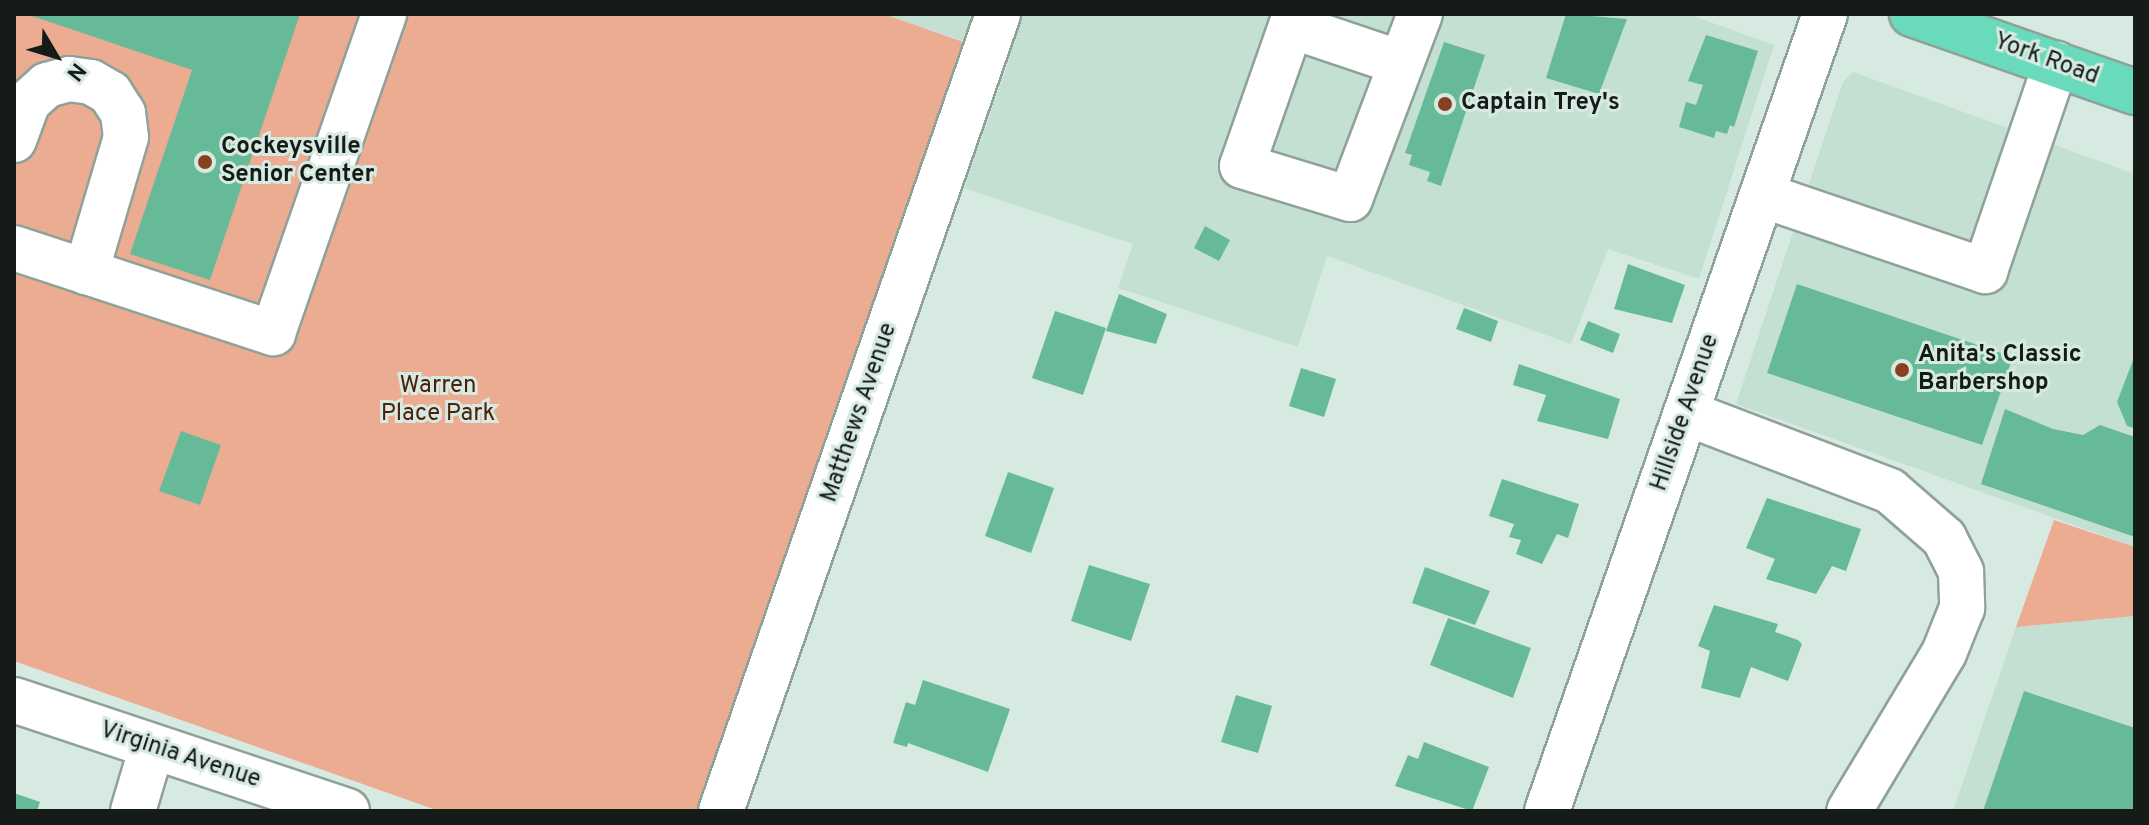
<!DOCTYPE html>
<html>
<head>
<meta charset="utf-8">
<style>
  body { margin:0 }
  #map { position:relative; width:2149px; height:825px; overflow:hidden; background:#d6eae1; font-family:Overpass,sans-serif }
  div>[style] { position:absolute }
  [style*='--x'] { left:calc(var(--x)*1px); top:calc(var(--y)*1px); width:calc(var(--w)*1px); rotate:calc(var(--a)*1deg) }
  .built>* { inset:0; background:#c4e0d3 }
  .green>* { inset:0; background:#ecac92 }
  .building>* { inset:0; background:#67ba98 }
  .roads { filter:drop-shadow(2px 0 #8fa299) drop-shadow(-2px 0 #8fa299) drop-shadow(0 2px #8fa299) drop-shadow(0 -2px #8fa299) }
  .minor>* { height:44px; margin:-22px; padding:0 22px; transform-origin:22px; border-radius:22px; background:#fff }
  .major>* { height:44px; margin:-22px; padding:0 22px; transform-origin:22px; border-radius:22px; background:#69dbbc }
  .dots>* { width:22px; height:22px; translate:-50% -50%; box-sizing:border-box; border:4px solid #d6eae1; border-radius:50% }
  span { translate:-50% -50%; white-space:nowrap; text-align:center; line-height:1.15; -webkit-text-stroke:6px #d6eae1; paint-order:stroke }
  .street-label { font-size:24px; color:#151c18 }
  .poi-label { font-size:24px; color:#151c18; font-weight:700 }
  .left { translate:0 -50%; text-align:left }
  .park-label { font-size:24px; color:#4e200b }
  .frame { position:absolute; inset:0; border:16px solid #151c18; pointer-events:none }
  .north { position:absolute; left:16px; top:16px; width:80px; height:80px; -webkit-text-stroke:6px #d6eae1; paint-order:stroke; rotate:128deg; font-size:22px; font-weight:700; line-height:32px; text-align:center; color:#151c18 }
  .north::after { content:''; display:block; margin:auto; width:28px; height:36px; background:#151c18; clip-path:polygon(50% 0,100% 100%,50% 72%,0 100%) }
</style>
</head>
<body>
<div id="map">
  <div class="built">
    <i style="clip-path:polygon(884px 14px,1688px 14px,1774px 45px,1699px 279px,1608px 249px,1571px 344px,1327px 256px,1298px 347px,1118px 288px,1133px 244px,964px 188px,1010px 57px)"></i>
    <i style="clip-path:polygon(1853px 72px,2135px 174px,2135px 547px,1736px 404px,1843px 82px)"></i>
    <i style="clip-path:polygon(2135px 616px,2135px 811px,1953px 811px,2016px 627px)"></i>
  </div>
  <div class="green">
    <i style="clip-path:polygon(14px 14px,884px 14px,972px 45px,703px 811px,439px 811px,14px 661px)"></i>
    <i style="clip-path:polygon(2054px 520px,2135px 547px,2135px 616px,2016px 627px)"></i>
  </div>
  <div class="building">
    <i style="clip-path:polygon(26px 14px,300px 14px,210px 280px,130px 254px,192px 70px)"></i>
    <i style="clip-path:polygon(1566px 14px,1627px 19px,1599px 94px,1546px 78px)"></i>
    <i style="clip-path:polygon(1706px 35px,1758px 51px,1734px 127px,1730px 125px,1727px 134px,1716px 131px,1714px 138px,1679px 127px,1686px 102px,1696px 105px,1703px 85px,1688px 81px)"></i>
    <i style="clip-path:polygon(1444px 42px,1485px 55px,1441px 186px,1427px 181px,1430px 172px,1409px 165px,1412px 155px,1405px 153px)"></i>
    <i style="clip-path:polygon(1205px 226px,1230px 240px,1219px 261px,1194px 248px)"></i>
    <i style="clip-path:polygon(1628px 264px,1685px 285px,1672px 323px,1614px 309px)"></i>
    <i style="clip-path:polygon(1797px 284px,2013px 357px,1982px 445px,1767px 373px)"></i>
    <i style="clip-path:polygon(1119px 294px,1167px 314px,1156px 344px,1106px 331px)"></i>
    <i style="clip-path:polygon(1464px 308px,1498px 321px,1491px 342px,1456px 329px)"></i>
    <i style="clip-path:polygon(1055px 311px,1106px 328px,1083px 395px,1032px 378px)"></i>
    <i style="clip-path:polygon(1588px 321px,1620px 334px,1613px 353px,1580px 340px)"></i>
    <i style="clip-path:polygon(2135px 355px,2135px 428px,2127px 426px,2117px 402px)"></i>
    <i style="clip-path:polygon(1519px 364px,1620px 399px,1608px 439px,1537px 421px,1546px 395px,1513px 385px)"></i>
    <i style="clip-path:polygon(1301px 368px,1336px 379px,1324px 417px,1289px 406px)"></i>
    <i style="clip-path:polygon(2005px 409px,2053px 429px,2083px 435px,2100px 425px,2135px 437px,2135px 537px,1981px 484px)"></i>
    <i style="clip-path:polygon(181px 431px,221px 445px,200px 505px,159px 491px)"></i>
    <i style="clip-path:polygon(1008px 472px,1054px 488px,1031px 553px,985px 536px)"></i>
    <i style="clip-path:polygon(1502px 479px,1579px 504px,1568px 538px,1557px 534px,1542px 564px,1516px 554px,1521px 540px,1509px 537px,1514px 524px,1489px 516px)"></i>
    <i style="clip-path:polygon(1767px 498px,1861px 529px,1846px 571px,1832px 566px,1816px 594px,1766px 579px,1775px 559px,1746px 548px)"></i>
    <i style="clip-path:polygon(1089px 565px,1150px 584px,1131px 641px,1071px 621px)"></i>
    <i style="clip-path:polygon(1425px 567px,1490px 591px,1475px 625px,1412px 603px)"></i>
    <i style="clip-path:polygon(1714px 605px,1778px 624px,1775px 632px,1798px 640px,1802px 644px,1788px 681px,1751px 667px,1740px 698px,1701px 688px,1710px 651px,1698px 646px)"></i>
    <i style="clip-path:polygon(1448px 618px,1531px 648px,1513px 698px,1430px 665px)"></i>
    <i style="clip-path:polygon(923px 680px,1010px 709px,988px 772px,908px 743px,907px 747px,893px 743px,906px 702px,915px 705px)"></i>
    <i style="clip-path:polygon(2024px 691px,2135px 728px,2135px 811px,1983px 811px)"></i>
    <i style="clip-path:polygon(1236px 695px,1272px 706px,1258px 753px,1221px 742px)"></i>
    <i style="clip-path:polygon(1424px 742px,1489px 767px,1472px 811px,1395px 786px,1408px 755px,1418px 759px)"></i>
    <i style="clip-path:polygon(14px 793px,40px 802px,37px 811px,14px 811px)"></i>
  </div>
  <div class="roads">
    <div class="minor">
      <i style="--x:1401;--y:63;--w:116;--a:-161.4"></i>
      <i style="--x:1291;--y:26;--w:148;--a:109.3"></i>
      <i style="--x:1242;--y:166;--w:113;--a:17"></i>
      <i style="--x:1350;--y:199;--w:198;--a:-69.3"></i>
      <i style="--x:14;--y:140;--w:40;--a:-69.8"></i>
      <i style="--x:28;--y:102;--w:25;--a:-42"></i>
      <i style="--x:47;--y:85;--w:23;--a:-15"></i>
      <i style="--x:69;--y:79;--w:22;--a:8"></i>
      <i style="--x:91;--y:82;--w:22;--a:30"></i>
      <i style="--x:110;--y:93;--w:24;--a:57"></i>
      <i style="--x:123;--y:113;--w:24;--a:83"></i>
      <i style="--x:126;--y:137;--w:141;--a:106.5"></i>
      <i style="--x:1762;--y:195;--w:236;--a:18.8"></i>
      <i style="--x:1985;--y:271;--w:219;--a:-71.1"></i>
      <i style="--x:14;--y:248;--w:273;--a:18.2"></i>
      <i style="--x:273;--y:333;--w:338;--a:-70.8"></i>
      <i style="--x:1686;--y:413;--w:218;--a:20.9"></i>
      <i style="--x:1890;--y:491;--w:72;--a:41"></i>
      <i style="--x:1944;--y:538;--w:38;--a:63"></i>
      <i style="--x:1961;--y:572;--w:36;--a:88"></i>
      <i style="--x:1962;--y:608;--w:48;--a:111.8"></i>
      <i style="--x:1944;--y:653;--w:184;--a:121"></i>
      <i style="--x:14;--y:700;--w:351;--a:18.4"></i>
      <i style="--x:133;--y:811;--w:67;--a:-73.5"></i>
      <i style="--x:721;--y:811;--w:844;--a:-70.83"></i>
      <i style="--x:1547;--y:811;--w:844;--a:-70.77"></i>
    </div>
    <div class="major">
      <i style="--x:1912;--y:14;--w:236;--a:19.3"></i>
    </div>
  </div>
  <div class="dots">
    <i style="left:1445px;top:104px;background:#884120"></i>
    <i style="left:205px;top:162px;background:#884120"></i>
    <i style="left:1902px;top:370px;background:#884120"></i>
  </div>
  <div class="street-label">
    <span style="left:2046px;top:60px;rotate:20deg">York Road</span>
    <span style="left:860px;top:413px;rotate:-71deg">Matthews Avenue</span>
    <span style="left:1686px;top:413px;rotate:-71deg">Hillside Avenue</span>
    <span style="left:180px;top:756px;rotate:18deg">Virginia Avenue</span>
  </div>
  <div class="poi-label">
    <span class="left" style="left:1461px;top:104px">Captain Trey's</span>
    <span class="left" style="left:221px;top:162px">Cockeysville<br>Senior Center</span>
    <span class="left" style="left:1918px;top:370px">Anita's Classic<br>Barbershop</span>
  </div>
  <div class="park-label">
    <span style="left:438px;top:401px">Warren<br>Place Park</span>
  </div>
  <div class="frame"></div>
  <div class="north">N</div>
</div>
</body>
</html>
